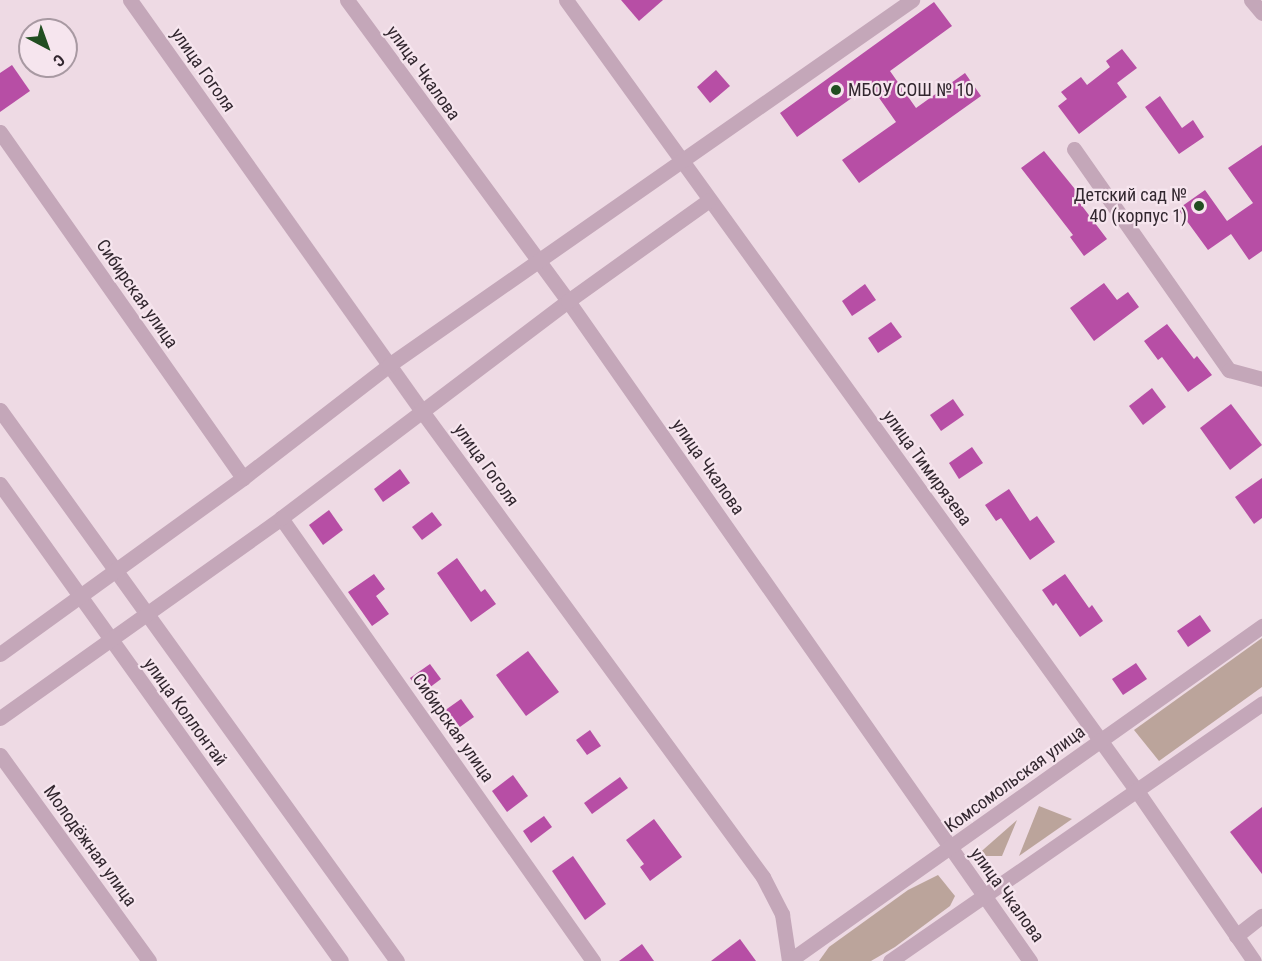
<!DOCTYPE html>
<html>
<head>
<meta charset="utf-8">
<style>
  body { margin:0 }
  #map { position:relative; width:1262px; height:961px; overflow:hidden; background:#eedae4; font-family:"Roboto Condensed",sans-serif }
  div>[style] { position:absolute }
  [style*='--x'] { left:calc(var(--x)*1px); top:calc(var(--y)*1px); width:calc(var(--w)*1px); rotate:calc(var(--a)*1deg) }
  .green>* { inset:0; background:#bba49b }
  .building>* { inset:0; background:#b74ea5 }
  .minor>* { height:15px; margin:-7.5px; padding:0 7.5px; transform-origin:7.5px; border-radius:7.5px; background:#c4a7b9 }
  .dots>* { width:16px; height:16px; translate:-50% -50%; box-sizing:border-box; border:3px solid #f6e5ee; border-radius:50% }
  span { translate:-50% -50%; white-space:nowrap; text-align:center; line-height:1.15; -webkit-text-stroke:4.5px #f6e5ee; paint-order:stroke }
  .street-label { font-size:18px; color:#32272f }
  .poi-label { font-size:18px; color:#32272f }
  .left { translate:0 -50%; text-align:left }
  .right { translate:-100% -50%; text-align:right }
  .north { position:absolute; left:18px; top:18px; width:60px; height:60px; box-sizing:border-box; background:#f6e5ee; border:2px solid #a899a2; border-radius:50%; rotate:139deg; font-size:16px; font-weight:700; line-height:24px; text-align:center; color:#32272f }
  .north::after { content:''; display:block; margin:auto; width:21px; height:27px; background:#214e21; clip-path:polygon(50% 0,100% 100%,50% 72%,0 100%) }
</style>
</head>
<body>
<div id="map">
  <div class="green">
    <i style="clip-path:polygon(1262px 638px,1262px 687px,1159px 761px,1134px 730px)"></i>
    <i style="clip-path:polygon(1039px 806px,1072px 819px,1019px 856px)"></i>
    <i style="clip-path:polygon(1017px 820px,1002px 856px,976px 856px)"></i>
    <i style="clip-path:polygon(938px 875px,955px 896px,950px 906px,895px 947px,871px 961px,819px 961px,829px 947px,908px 890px)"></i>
  </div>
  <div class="building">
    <i style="clip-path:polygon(621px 0,663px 0,639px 21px)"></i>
    <i style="clip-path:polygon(934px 2px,952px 26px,890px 71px,916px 108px,965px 73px,981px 96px,859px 183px,842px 160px,896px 122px,870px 85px,797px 137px,780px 113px)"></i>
    <i style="clip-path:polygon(1122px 49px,1137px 68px,1117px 83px,1127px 97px,1079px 134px,1058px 106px,1067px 99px,1061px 92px,1081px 77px,1087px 85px,1110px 67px,1106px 61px)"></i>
    <i style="clip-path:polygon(12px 65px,30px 91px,0 112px,0 73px)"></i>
    <i style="clip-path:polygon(716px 70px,730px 86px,710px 103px,697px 87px)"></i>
    <i style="clip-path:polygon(1160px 96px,1182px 128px,1193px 120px,1204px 137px,1179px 154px,1145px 107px)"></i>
    <i style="clip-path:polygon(1262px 145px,1262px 251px,1249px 260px,1231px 234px,1208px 250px,1178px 209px,1205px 190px,1227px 221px,1253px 203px,1228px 168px)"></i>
    <i style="clip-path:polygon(1044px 151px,1083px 199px,1079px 202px,1107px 239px,1084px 256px,1070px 237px,1073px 235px,1021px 168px)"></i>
    <i style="clip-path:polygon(1104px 283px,1117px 300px,1128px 292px,1139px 307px,1094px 341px,1070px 308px)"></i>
    <i style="clip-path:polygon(865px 284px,876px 300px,852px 316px,842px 301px)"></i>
    <i style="clip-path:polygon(891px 322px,902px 337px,878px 353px,868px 338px)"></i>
    <i style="clip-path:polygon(1167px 324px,1194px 359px,1197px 356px,1212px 375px,1188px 392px,1162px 357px,1158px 360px,1144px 341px)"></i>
    <i style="clip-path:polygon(1152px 388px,1166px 407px,1143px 425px,1129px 406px)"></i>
    <i style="clip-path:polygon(953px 399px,964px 415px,941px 431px,930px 415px)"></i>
    <i style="clip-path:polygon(1231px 404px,1262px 445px,1230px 470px,1200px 428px)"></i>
    <i style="clip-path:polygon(972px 447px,983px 463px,959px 479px,949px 463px)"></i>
    <i style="clip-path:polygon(400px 469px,410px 483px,383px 502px,374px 489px)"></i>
    <i style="clip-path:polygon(1262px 478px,1262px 518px,1254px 524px,1235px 497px)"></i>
    <i style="clip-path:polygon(1009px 489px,1030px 521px,1037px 516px,1055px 542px,1030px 560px,1001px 518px,996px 521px,985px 505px)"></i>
    <i style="clip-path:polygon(329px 510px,343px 530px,323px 545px,309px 525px)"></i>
    <i style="clip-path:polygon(432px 512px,442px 525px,422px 540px,412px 527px)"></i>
    <i style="clip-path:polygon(457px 558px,481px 592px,485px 589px,496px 604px,471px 622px,437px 573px)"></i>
    <i style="clip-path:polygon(374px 574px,385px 589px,376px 596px,389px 614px,372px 626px,348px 592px)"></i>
    <i style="clip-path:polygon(1065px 574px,1089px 608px,1092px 605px,1103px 621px,1080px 637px,1056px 603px,1053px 606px,1042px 590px)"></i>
    <i style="clip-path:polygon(1200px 615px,1211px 631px,1188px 647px,1177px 631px)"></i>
    <i style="clip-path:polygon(528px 651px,559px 692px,526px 716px,496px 675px)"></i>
    <i style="clip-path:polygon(1136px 663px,1147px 679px,1123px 695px,1112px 679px)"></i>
    <i style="clip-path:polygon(430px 664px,441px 679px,421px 694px,410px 678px)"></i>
    <i style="clip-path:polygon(461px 699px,474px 717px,450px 734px,437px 716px)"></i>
    <i style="clip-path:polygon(590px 730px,601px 746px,587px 755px,576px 740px)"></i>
    <i style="clip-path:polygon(513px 775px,528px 796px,507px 812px,492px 791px)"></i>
    <i style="clip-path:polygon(620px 777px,628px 788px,592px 814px,584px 803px)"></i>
    <i style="clip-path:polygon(1262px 807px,1262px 874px,1230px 832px)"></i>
    <i style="clip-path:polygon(544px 816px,552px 827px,531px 843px,523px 831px)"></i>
    <i style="clip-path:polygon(654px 819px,682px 857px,650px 881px,640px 867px,644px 864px,626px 840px)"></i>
    <i style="clip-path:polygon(573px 856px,606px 904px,585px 920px,552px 871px)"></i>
    <i style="clip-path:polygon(740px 939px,756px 961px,711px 961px)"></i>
    <i style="clip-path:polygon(642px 944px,654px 961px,619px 961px)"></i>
  </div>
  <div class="minor">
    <i style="--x:130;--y:0;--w:503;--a:54.63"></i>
    <i style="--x:421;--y:410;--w:579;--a:53.78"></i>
    <i style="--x:763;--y:877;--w:42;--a:62.8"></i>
    <i style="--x:782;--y:914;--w:48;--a:81.5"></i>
    <i style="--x:347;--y:0;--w:373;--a:53.7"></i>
    <i style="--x:568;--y:301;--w:806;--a:55.01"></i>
    <i style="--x:566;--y:0;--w:976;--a:54.18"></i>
    <i style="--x:1137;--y:791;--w:206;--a:55.5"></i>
    <i style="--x:1251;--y:0;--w:17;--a:50"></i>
    <i style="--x:0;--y:132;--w:423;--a:54.9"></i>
    <i style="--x:1074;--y:149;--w:270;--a:55"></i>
    <i style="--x:1229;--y:370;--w:34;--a:15"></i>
    <i style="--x:0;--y:410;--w:679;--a:54.23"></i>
    <i style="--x:0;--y:484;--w:586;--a:54.44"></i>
    <i style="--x:281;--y:518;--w:542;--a:54.84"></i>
    <i style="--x:0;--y:654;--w:300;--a:-35.9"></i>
    <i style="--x:243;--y:478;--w:185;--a:-37.7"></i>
    <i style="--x:389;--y:365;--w:638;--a:-34.91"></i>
    <i style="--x:0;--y:718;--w:345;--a:-35.4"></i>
    <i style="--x:281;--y:518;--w:360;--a:-37.1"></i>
    <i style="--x:568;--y:301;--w:173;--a:-35.6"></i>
    <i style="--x:0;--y:755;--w:254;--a:54.1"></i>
    <i style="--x:1236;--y:936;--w:33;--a:-38"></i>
    <i style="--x:789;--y:961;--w:580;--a:-35.31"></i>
    <i style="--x:890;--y:961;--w:453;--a:-34.7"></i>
  </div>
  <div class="dots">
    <i style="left:836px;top:90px;background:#214e21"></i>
    <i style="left:1199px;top:206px;background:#214e21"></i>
  </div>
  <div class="street-label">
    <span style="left:203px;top:70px;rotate:55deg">улица Гоголя</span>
    <span style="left:423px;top:73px;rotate:54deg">улица Чкалова</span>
    <span style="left:137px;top:294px;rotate:55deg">Сибирская улица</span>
    <span style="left:486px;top:465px;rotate:54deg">улица Гоголя</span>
    <span style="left:708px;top:467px;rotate:55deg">улица Чкалова</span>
    <span style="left:927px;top:468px;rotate:54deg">улица Тимирязева</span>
    <span style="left:185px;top:712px;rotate:54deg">улица Коллонтай</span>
    <span style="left:453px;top:728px;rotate:55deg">Сибирская улица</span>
    <span style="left:1015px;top:779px;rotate:-36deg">Комсомольская улица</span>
    <span style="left:90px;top:846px;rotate:54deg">Молодёжная улица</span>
    <span style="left:1007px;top:895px;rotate:54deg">улица Чкалова</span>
  </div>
  <div class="poi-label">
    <span class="left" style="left:848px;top:90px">МБОУ СОШ № 10</span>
    <span class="right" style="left:1187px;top:206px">Детский сад №<br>40 (корпус 1)</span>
  </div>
  <div class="north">С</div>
</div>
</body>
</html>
